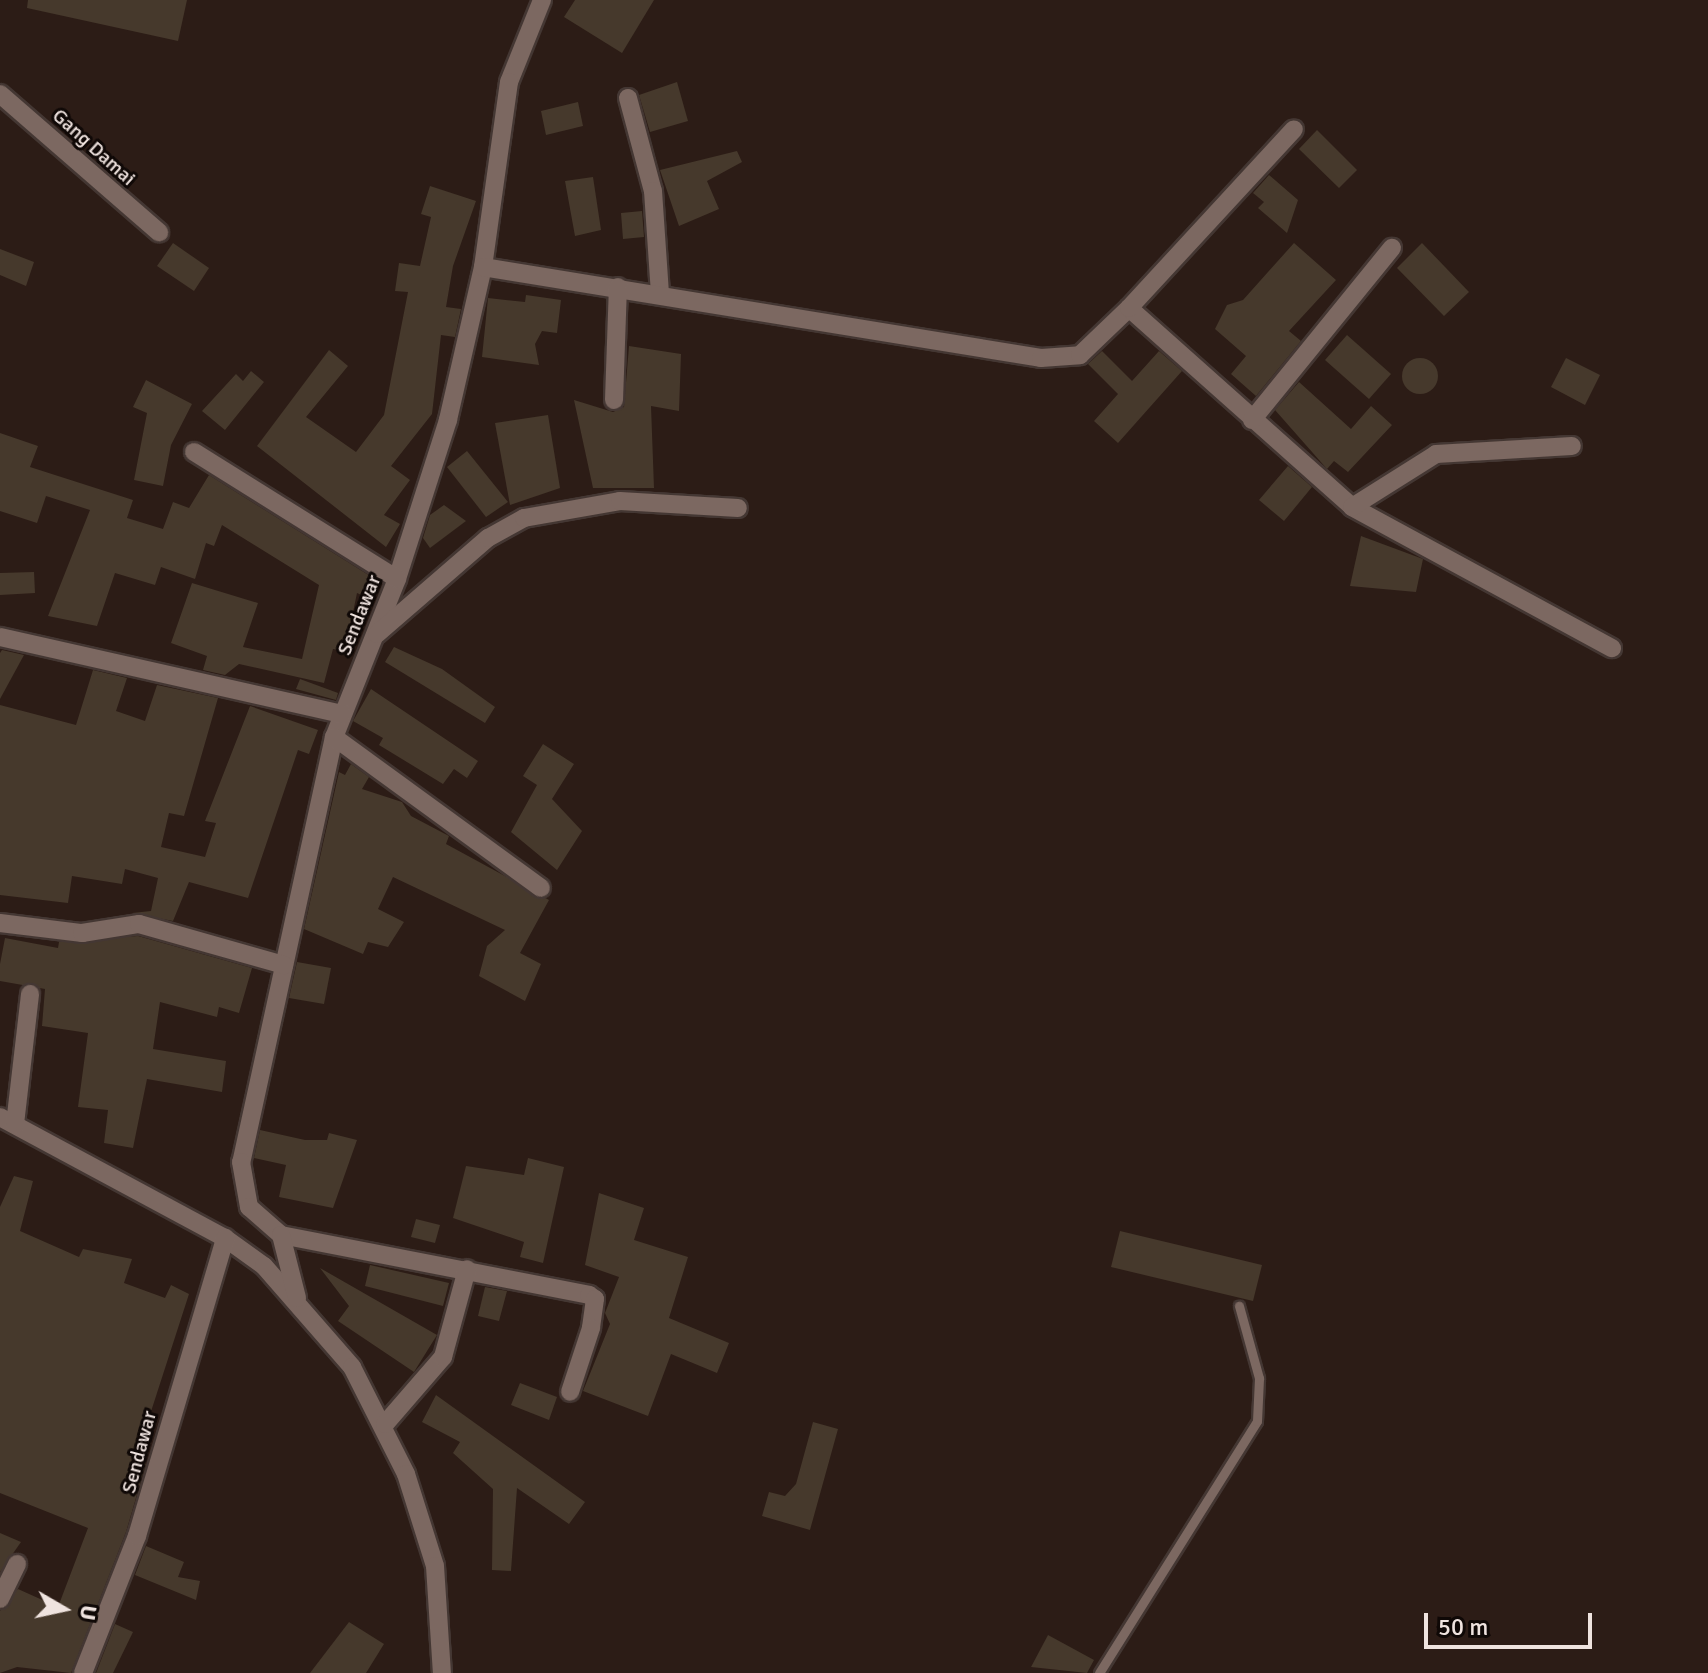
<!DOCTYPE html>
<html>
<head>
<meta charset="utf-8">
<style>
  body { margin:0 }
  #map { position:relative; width:1708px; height:1673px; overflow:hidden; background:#2c1c16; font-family:Signika,sans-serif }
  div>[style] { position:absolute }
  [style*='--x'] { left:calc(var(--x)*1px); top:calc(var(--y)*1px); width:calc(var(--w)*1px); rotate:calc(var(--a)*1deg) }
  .building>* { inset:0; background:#46392c }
  .round { border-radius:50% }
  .roads { filter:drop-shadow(2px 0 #443733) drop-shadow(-2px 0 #443733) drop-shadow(0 2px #443733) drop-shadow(0 -2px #443733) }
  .lane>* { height:9px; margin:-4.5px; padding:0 4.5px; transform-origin:4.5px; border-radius:4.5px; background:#7c6861 }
  .street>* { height:18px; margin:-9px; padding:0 9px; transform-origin:9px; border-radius:9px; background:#7c6861 }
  span { translate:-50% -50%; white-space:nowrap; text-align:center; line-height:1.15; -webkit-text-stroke:6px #0f0806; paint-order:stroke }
  .street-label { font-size:20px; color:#efe3df }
  .north { position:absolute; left:24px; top:1569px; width:80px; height:80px; -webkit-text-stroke:6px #0f0806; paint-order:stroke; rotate:99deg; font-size:22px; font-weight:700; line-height:32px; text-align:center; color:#efe3df }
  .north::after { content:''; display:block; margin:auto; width:28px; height:36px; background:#efe3df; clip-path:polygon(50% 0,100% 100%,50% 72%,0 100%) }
  .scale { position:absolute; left:1424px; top:1613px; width:168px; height:36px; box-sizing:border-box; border:4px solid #efe3df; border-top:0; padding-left:10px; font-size:24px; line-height:28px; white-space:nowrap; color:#efe3df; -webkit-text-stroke:6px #0f0806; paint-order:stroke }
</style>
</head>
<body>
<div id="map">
  <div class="building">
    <i style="clip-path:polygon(28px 0,187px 0,178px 41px,27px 8px)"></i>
    <i style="clip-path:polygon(575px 0,654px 0,622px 53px,564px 17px)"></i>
    <i style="clip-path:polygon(677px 82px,688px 121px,650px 132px,639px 95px)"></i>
    <i style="clip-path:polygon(578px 102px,583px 126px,546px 135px,541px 111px)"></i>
    <i style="clip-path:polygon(1317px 130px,1357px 170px,1339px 188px,1299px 149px)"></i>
    <i style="clip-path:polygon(737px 151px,742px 162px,707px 181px,719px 209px,679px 226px,660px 170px)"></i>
    <i style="clip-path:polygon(1269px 175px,1298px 200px,1287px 233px,1258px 208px,1264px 202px,1253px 193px)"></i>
    <i style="clip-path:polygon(593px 177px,601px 230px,575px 236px,565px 181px)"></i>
    <i style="clip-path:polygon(430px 186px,476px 201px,453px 266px,446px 307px,461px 309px,455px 337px,441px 335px,432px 414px,391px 466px,410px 480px,384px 515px,400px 524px,386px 547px,257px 446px,329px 350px,348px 366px,306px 417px,356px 452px,384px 415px,408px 292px,395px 291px,399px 263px,420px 266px,431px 217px,421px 214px)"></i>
    <i style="clip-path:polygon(642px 211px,644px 237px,623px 239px,621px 213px)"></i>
    <i style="clip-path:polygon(173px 243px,209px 268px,194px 291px,157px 266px)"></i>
    <i style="clip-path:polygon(1294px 243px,1336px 280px,1289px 331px,1301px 341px,1256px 396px,1231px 374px,1246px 356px,1215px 329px,1227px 305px,1243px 300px)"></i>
    <i style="clip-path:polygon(1422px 243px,1469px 292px,1444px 316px,1397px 268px)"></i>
    <i style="clip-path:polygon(0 249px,34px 262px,26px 286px,0 275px)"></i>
    <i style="clip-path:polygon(526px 295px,561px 300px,557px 333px,542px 331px,535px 344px,539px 365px,482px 357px,488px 298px,525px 302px)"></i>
    <i style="clip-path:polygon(1347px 335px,1391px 374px,1369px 399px,1325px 360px)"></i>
    <i style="clip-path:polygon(629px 346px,681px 354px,679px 411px,651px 406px,654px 488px,593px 488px,574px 400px,613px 412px,624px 407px)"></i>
    <i style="clip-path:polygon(1102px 351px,1132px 381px,1159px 351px,1182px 371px,1118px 443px,1094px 421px,1118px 394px,1088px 364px)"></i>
    <i style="clip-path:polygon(1566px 358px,1600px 375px,1585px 405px,1551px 387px)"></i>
    <i class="round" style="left:1402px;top:358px;width:36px;height:36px"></i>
    <i style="clip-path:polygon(251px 371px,264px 382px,225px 430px,202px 411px,236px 374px,243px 381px)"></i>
    <i style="clip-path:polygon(146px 380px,192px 404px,171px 445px,163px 486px,134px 480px,147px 413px,133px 407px)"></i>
    <i style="clip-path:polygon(1299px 382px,1351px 429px,1371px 406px,1392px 425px,1348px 472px,1334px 461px,1327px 469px,1275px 410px)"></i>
    <i style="clip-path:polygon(548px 415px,560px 488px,510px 505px,495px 423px)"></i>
    <i style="clip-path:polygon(0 433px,38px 446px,30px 467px,133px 500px,127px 518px,163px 529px,173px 502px,189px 508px,209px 475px,375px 579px,366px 597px,357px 593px,345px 651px,333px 649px,324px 683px,239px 664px,225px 675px,203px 670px,207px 656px,171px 643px,192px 583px,258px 603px,243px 647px,302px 659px,319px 585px,222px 525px,214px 546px,206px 543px,195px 579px,161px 567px,155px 585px,115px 573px,97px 626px,48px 616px,90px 510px,46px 496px,37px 523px,0 511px)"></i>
    <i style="clip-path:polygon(467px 451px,508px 502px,486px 517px,447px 467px)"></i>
    <i style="clip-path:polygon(1288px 466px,1312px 487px,1284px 521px,1259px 500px)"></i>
    <i style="clip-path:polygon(444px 505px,466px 521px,430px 548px,423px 538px,430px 515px)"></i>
    <i style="clip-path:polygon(1361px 536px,1423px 559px,1416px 592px,1350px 586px)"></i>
    <i style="clip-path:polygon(34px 572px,35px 593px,0 595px,0 573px)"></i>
    <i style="clip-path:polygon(394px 647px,442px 669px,495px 707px,485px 723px,385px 662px)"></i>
    <i style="clip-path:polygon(2px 650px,24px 655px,0 699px,0 653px)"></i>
    <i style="clip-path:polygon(93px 670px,127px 678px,116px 711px,145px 721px,157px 685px,218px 698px,184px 816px,169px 813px,161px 847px,205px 857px,216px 823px,205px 821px,250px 706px,318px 730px,309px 754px,298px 750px,248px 898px,189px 882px,173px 921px,132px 913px,151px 911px,158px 878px,125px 869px,122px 884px,72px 876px,68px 903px,0 895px,0 705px,76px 725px)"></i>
    <i style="clip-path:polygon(300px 679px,338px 693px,336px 700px,296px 689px)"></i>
    <i style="clip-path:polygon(371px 689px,478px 761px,467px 778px,454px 769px,443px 784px,379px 745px,383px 738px,353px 721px)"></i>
    <i style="clip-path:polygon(543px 744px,574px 764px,552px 799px,582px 831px,557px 870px,511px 832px,537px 785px,523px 776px)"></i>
    <i style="clip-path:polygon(351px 764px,369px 777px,362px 789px,402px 802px,411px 816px,449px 836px,446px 844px,549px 900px,520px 953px,541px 964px,525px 1001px,479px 976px,487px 946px,505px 930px,393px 877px,378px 909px,404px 922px,388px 947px,368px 942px,363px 954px,304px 929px,339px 772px,345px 775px)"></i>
    <i style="clip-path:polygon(138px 936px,252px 968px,239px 1013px,219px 1007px,217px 1017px,160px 1002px,153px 1049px,226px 1061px,222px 1092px,147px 1079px,133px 1148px,104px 1143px,108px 1110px,78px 1107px,88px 1033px,42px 1026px,45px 989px,0 981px,0 964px,5px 938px,58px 948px,59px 942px)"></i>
    <i style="clip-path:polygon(297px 962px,331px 968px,324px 1004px,289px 998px)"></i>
    <i style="clip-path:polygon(260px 1130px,305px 1140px,327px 1140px,329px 1133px,357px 1140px,333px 1208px,279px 1197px,286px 1165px,254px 1158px)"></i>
    <i style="clip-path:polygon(528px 1158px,564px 1167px,543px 1263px,520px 1257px,524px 1242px,453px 1218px,466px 1166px,524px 1175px)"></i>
    <i style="clip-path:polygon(14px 1176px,33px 1181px,20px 1231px,79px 1257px,83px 1249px,132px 1259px,124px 1283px,165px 1298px,171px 1285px,189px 1294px,135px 1461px,146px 1464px,126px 1532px,71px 1673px,17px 1667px,0 1673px,0 1611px,18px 1589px,58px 1607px,88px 1528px,0 1493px,0 1207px)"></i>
    <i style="clip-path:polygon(599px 1193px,644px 1208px,634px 1240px,688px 1257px,669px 1318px,729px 1343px,717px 1373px,671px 1354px,648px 1416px,583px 1391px,610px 1324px,605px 1313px,619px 1277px,585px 1265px)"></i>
    <i style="clip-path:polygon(416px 1219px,440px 1225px,435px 1243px,411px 1237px)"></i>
    <i style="clip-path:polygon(1120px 1231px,1262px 1265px,1253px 1301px,1111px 1267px)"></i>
    <i style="clip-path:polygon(370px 1265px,449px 1283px,443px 1306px,365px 1286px)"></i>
    <i style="clip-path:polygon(320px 1268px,437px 1335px,414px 1372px,338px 1321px,349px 1306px)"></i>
    <i style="clip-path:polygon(485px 1287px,507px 1291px,499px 1321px,478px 1316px)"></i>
    <i style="clip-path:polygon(520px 1383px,557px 1397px,549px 1420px,511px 1405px)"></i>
    <i style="clip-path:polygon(436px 1395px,585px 1502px,569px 1524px,517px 1488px,511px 1571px,492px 1570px,493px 1489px,453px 1453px,460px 1442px,422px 1422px)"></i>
    <i style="clip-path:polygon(813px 1422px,838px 1429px,810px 1530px,762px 1516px,769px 1492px,785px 1496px,796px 1484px)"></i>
    <i style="clip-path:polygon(0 1533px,21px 1542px,0 1572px)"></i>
    <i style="clip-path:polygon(146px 1546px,184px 1562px,178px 1577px,200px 1581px,196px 1600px,135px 1575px)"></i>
    <i style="clip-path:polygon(349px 1622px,384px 1644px,366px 1673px,310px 1673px)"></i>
    <i style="clip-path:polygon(115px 1624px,133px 1632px,113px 1673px,96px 1673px)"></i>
    <i style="clip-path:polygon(1048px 1635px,1094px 1660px,1087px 1673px,1031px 1667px)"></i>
  </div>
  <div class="roads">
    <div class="lane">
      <i style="--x:1099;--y:1673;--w:297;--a:-57.9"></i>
      <i style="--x:1257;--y:1421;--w:43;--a:-87.3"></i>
      <i style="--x:1259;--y:1378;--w:75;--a:-105.5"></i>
    </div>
    <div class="street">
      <i style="--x:542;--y:0;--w:88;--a:111.9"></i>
      <i style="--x:509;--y:82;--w:187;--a:98"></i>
      <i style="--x:483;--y:267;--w:157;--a:102.9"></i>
      <i style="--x:448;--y:420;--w:167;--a:107.8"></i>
      <i style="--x:397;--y:579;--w:170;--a:111.7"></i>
      <i style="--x:334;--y:737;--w:435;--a:102.3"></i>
      <i style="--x:241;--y:1162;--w:46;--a:79.9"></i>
      <i style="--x:249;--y:1207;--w:43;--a:41.2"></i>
      <i style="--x:281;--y:1235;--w:314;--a:11"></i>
      <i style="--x:589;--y:1295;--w:7;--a:34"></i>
      <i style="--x:595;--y:1299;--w:29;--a:98"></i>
      <i style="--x:591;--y:1328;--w:67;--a:108.2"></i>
      <i style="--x:0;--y:94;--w:211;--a:41"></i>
      <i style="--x:628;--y:98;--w:96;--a:75"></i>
      <i style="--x:653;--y:191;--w:102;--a:86.1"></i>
      <i style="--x:483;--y:267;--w:565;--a:9.26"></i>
      <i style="--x:1041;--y:358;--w:39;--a:-4"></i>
      <i style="--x:1080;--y:355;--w:68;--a:-43.8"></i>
      <i style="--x:1129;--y:308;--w:299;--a:41.7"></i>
      <i style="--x:1352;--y:507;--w:296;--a:28.5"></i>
      <i style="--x:1129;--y:308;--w:243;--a:-47.3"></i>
      <i style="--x:614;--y:400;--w:113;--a:-88"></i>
      <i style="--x:1252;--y:420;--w:222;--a:-50.9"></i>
      <i style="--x:194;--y:452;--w:239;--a:32"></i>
      <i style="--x:1352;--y:507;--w:99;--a:-32.2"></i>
      <i style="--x:1436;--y:454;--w:136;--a:-3.4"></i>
      <i style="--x:377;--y:634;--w:147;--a:-40.9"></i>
      <i style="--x:488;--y:538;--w:41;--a:-29.1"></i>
      <i style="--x:524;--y:518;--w:97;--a:-10"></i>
      <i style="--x:620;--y:501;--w:118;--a:3.4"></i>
      <i style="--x:0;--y:637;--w:351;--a:12.7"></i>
      <i style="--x:334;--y:737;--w:256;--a:36.1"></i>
      <i style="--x:0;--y:923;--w:83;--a:7"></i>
      <i style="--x:82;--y:933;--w:58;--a:-9"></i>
      <i style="--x:139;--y:924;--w:151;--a:15.8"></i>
      <i style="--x:0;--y:1117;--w:255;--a:28.3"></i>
      <i style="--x:225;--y:1238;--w:48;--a:35.7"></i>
      <i style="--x:264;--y:1266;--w:134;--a:48.9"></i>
      <i style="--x:352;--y:1367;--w:120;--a:63.2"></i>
      <i style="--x:406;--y:1474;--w:96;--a:72.5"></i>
      <i style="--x:435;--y:1566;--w:107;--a:86.3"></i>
      <i style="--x:15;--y:1124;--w:131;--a:-83.4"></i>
      <i style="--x:281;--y:1235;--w:65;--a:75.7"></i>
      <i style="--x:385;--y:1424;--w:89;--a:-49.1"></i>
      <i style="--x:443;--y:1357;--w:91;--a:-74.7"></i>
      <i style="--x:0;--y:1599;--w:39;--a:-64"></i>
      <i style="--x:83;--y:1673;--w:147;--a:-68.5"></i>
      <i style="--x:137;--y:1536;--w:311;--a:-73.5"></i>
    </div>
  </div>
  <div class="street-label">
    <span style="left:94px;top:147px;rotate:42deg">Gang Damai</span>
    <span style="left:359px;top:615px;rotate:-68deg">Sendawar</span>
    <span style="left:139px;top:1452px;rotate:-75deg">Sendawar</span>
  </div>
  <div class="north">U</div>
  <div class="scale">50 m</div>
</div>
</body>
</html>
